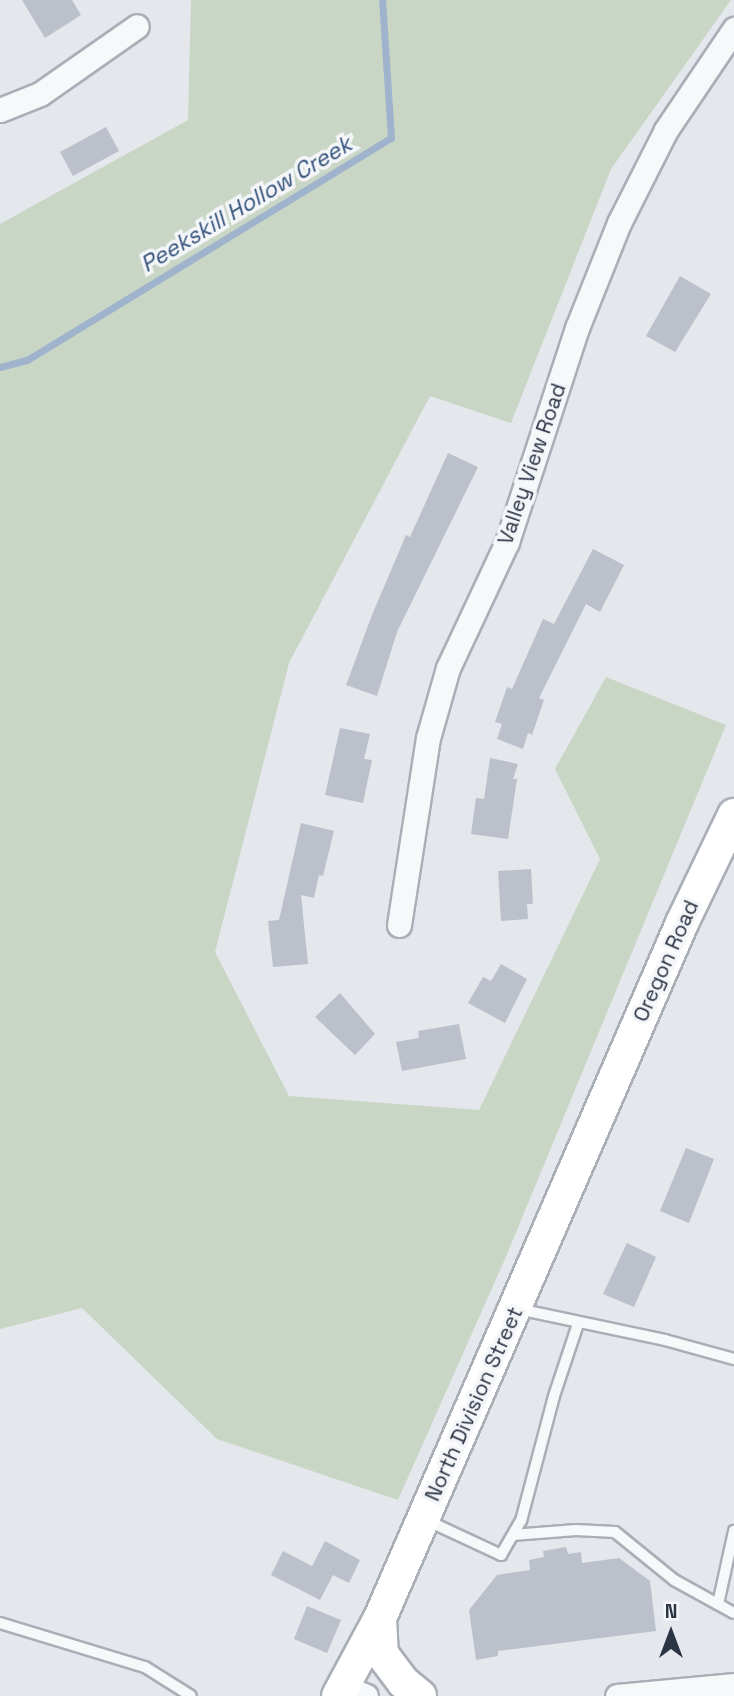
<!DOCTYPE html>
<html>
<head>
<meta charset="utf-8">
<style>
  body { margin:0 }
  #map { position:relative; width:734px; height:1696px; overflow:hidden; background:#e4e7ec; font-family:"Space Grotesk",sans-serif }
  div>[style] { position:absolute }
  [style*='--x'] { left:calc(var(--x)*1px); top:calc(var(--y)*1px); width:calc(var(--w)*1px); rotate:calc(var(--a)*1deg) }
  .green>* { inset:0; background:#c9d6c5 }
  .stream>* { height:7px; margin:-3.5px; padding:0 3.5px; transform-origin:3.5px; border-radius:3.5px; background:#9fb4cc }
  .building>* { inset:0; background:#bbc0ca }
  .roads { filter:drop-shadow(2px 0 #a9aeb7) drop-shadow(-2px 0 #a9aeb7) drop-shadow(0 2px #a9aeb7) drop-shadow(0 -2px #a9aeb7) }
  .lane>* { height:10px; margin:-5px; padding:0 5px; transform-origin:5px; border-radius:5px; background:#f7f8fa }
  .street>* { height:23px; margin:-11.5px; padding:0 11.5px; transform-origin:11.5px; border-radius:11.5px; background:#f7f8fa }
  .secondary>* { height:32px; margin:-16px; padding:0 16px; transform-origin:16px; border-radius:16px; background:#fff }
  span { translate:-50% -50%; white-space:nowrap; text-align:center; line-height:1.15; -webkit-text-stroke:7px #f4f6f9; paint-order:stroke }
  .street-label { font-size:21px; color:#2b3445 }
  .water-label { font-size:23px; color:#34527a; font-style:italic }
  .north { position:absolute; left:636px; top:1598px; width:70px; height:70px; -webkit-text-stroke:5px #f4f6f9; paint-order:stroke; rotate:0deg; font-size:19px; font-weight:700; line-height:28px; text-align:center; color:#2b3445 }
  .north::after { content:''; display:block; margin:auto; width:24px; height:32px; background:#2b3445; clip-path:polygon(50% 0,100% 100%,50% 72%,0 100%) }
</style>
</head>
<body>
<div id="map">
  <div class="green">
    <i style="clip-path:polygon(191px 0,731px 0,611px 169px,511px 423px,430px 396px,289px 663px,215px 952px,289px 1096px,479px 1110px,600px 859px,555px 769px,606px 677px,726px 725px,505px 1259px,398px 1500px,217px 1439px,82px 1308px,0 1329px,0 224px,188px 120px)"></i>
  </div>
  <div class="stream">
    <i style="--x:0;--y:367;--w:28;--a:-15"></i>
    <i style="--x:27;--y:360;--w:426;--a:-31.4"></i>
    <i style="--x:391;--y:138;--w:138;--a:-93.7"></i>
  </div>
  <div class="building">
    <i style="clip-path:polygon(22px 0,72px 0,81px 15px,45px 38px)"></i>
    <i style="clip-path:polygon(106px 127px,119px 151px,73px 176px,60px 152px)"></i>
    <i style="clip-path:polygon(680px 276px,711px 294px,675px 352px,646px 336px)"></i>
    <i style="clip-path:polygon(448px 453px,478px 467px,397px 632px,377px 696px,346px 685px,372px 615px,406px 535px,410px 537px)"></i>
    <i style="clip-path:polygon(593px 549px,624px 565px,600px 612px,586px 604px,539px 698px,544px 700px,532px 735px,528px 733px,523px 749px,497px 739px,502px 724px,495px 722px,507px 687px,512px 689px,543px 619px,554px 624px)"></i>
    <i style="clip-path:polygon(340px 728px,370px 734px,364px 759px,372px 760px,363px 803px,325px 795px)"></i>
    <i style="clip-path:polygon(490px 758px,518px 764px,513px 779px,517px 779px,508px 839px,471px 834px,476px 798px,484px 799px)"></i>
    <i style="clip-path:polygon(301px 823px,334px 831px,323px 876px,319px 875px,314px 898px,301px 895px,308px 964px,273px 967px,268px 921px,279px 920px)"></i>
    <i style="clip-path:polygon(531px 869px,533px 904px,527px 904px,528px 919px,501px 921px,498px 871px)"></i>
    <i style="clip-path:polygon(501px 964px,527px 979px,505px 1023px,468px 1003px,483px 977px,491px 981px)"></i>
    <i style="clip-path:polygon(340px 993px,375px 1034px,355px 1055px,315px 1017px)"></i>
    <i style="clip-path:polygon(459px 1024px,466px 1059px,402px 1071px,396px 1042px,419px 1038px,418px 1031px)"></i>
    <i style="clip-path:polygon(686px 1148px,714px 1159px,689px 1223px,660px 1211px)"></i>
    <i style="clip-path:polygon(627px 1243px,656px 1257px,634px 1307px,603px 1294px)"></i>
    <i style="clip-path:polygon(325px 1541px,360px 1560px,349px 1583px,333px 1575px,320px 1600px,271px 1575px,283px 1551px,312px 1566px)"></i>
    <i style="clip-path:polygon(566px 1547px,568px 1554px,581px 1552px,582px 1563px,619px 1558px,650px 1581px,656px 1631px,498px 1651px,498px 1656px,476px 1660px,469px 1610px,497px 1575px,530px 1570px,529px 1560px,544px 1557px,543px 1551px)"></i>
    <i style="clip-path:polygon(307px 1606px,341px 1620px,327px 1653px,294px 1639px)"></i>
  </div>
  <div class="roads">
    <div class="lane">
      <i style="--x:518;--y:1309;--w:150;--a:11.9"></i>
      <i style="--x:665;--y:1340;--w:72;--a:15.4"></i>
      <i style="--x:426;--y:1520;--w:83;--a:25"></i>
      <i style="--x:501;--y:1555;--w:39;--a:-60"></i>
      <i style="--x:521;--y:1521;--w:129;--a:-75.2"></i>
      <i style="--x:554;--y:1396;--w:76;--a:-71.6"></i>
      <i style="--x:513;--y:1535;--w:63;--a:-4.5"></i>
      <i style="--x:576;--y:1530;--w:39;--a:3"></i>
      <i style="--x:615;--y:1532;--w:76;--a:39.1"></i>
      <i style="--x:674;--y:1580;--w:68;--a:28.8"></i>
      <i style="--x:718;--y:1604;--w:75;--a:-77.6"></i>
      <i style="--x:0;--y:1623;--w:152;--a:16.9"></i>
      <i style="--x:145;--y:1667;--w:54;--a:32.2"></i>
    </div>
    <div class="street">
      <i style="--x:0;--y:110;--w:43;--a:-21.8"></i>
      <i style="--x:40;--y:94;--w:118;--a:-35"></i>
      <i style="--x:399;--y:925;--w:189;--a:-81.2"></i>
      <i style="--x:428;--y:738;--w:73;--a:-74.1"></i>
      <i style="--x:448;--y:668;--w:139;--a:-64.9"></i>
      <i style="--x:507;--y:542;--w:225;--a:-71.9"></i>
      <i style="--x:577;--y:328;--w:113;--a:-68.2"></i>
      <i style="--x:619;--y:223;--w:104;--a:-63.2"></i>
      <i style="--x:666;--y:130;--w:122;--a:-56"></i>
      <i style="--x:343;--y:1686;--w:25;--a:23"></i>
      <i style="--x:617;--y:1696;--w:118;--a:-5.4"></i>
    </div>
    <div class="secondary">
      <i style="--x:380;--y:1618;--w:36;--a:87"></i>
      <i style="--x:382;--y:1654;--w:35;--a:53"></i>
      <i style="--x:403;--y:1682;--w:22;--a:39"></i>
      <i style="--x:338;--y:1696;--w:89;--a:-61.7"></i>
      <i style="--x:380;--y:1618;--w:758;--a:-66.51"></i>
      <i style="--x:682;--y:923;--w:120;--a:-64.3"></i>
    </div>
  </div>
  <div class="street-label">
    <span style="left:532px;top:464px;rotate:-71deg">Valley View Road</span>
    <span style="left:666px;top:961px;rotate:-66deg">Oregon Road</span>
    <span style="left:474px;top:1404px;rotate:-66deg">North Division Street</span>
  </div>
  <div class="water-label">
    <span style="left:246px;top:204px;rotate:-31deg">Peekskill Hollow Creek</span>
  </div>
  <div class="north">N</div>
</div>
</body>
</html>
